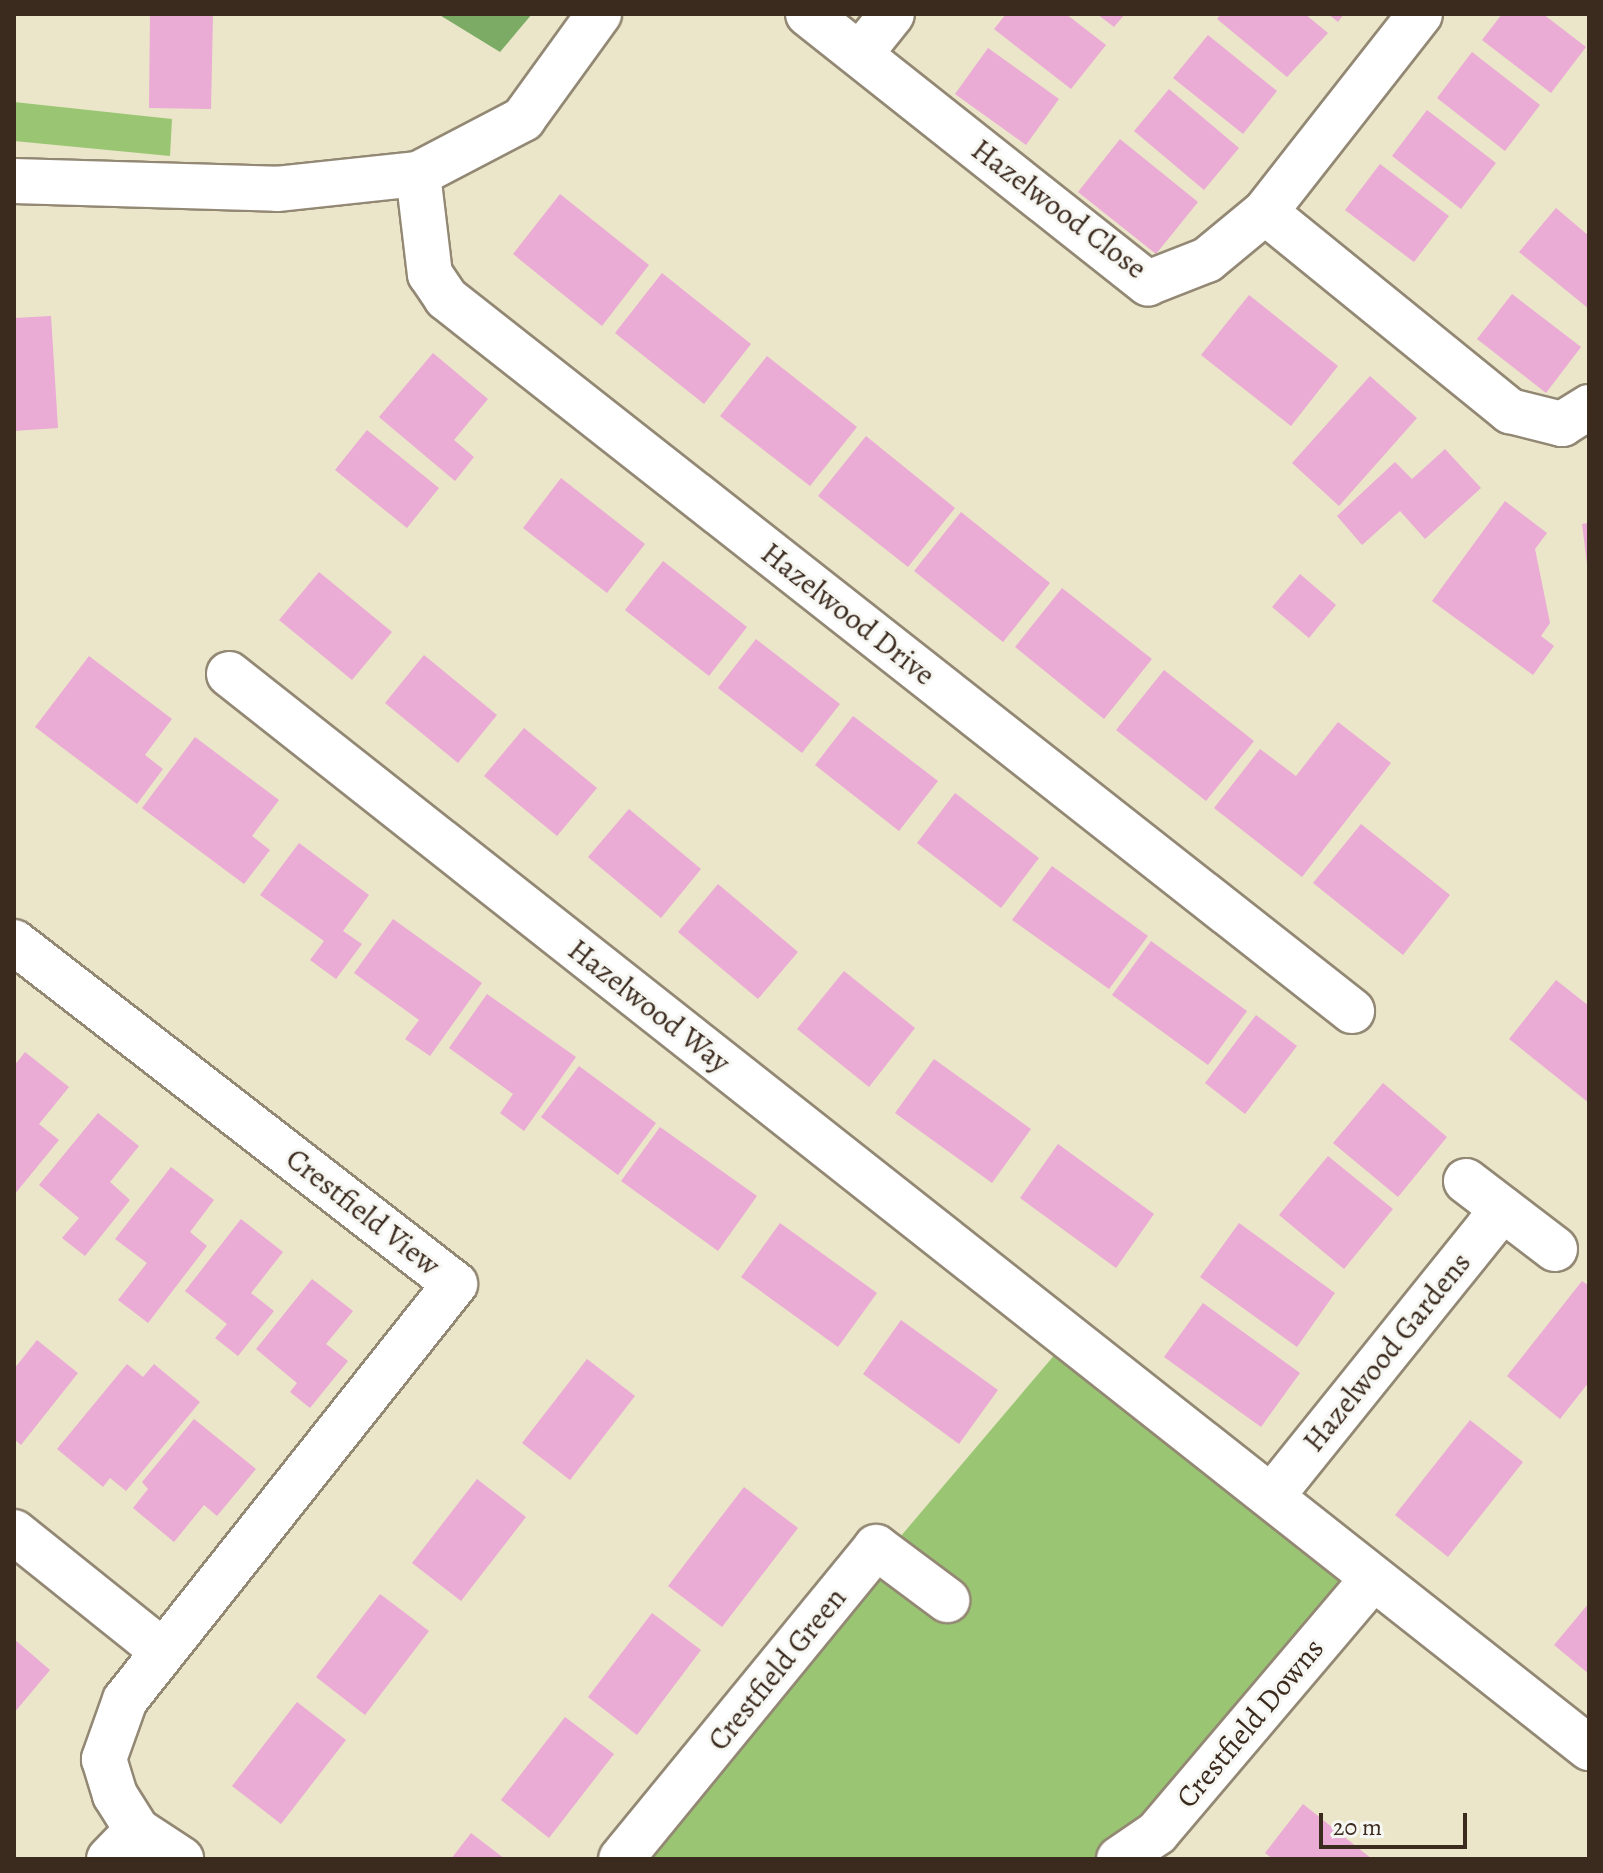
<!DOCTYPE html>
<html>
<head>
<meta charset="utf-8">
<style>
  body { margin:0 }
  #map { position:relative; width:1603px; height:1873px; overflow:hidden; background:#ebe6ca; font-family:Alegreya,serif }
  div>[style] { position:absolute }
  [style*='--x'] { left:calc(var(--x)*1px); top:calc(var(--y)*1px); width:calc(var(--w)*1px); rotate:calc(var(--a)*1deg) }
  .green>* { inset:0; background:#9ac673 }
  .forest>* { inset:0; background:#7bab65 }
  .building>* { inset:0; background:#eaabd4 }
  .roads { filter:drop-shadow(2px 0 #938874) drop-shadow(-2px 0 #938874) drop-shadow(0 2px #938874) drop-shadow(0 -2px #938874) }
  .street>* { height:44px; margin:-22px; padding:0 22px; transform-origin:22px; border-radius:22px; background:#fff }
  span { translate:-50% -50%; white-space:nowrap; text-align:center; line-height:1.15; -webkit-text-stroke:6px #f6f6f2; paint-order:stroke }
  .street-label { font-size:30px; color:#3b2a1e }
  .frame { position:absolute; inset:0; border:16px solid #3b2a1e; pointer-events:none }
  .scale { position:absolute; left:1319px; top:1813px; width:148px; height:36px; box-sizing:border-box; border:4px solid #3b2a1e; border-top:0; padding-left:10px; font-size:24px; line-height:28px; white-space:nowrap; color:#3b2a1e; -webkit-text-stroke:6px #f6f6f2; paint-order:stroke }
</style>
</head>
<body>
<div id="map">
  <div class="green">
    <i style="clip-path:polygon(14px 102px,172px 119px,170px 156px,14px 141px)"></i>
    <i style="clip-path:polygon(1068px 1339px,1373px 1578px,1157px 1833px,1099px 1859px,627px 1859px)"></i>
  </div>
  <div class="forest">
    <i style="clip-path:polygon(438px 14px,532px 14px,500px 52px)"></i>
  </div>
  <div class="building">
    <i style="clip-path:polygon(150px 14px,213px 14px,211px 109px,149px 108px)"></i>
    <i style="clip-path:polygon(1006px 14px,1066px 14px,1106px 45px,1071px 89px,994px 29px)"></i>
    <i style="clip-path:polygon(1097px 14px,1125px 14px,1114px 27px)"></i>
    <i style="clip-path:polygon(1221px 14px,1305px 14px,1328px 33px,1287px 77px,1217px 19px)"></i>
    <i style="clip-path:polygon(1328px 14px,1344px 14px,1338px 22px)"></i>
    <i style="clip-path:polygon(1502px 14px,1543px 14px,1586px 47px,1551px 93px,1482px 40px)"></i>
    <i style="clip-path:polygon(1208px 35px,1277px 91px,1243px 134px,1173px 78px)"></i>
    <i style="clip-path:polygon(988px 48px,1059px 99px,1026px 145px,955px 94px)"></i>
    <i style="clip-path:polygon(1472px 52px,1540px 105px,1505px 151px,1437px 98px)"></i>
    <i style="clip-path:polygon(1169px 89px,1239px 148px,1204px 190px,1134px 131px)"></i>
    <i style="clip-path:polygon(1427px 110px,1496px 163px,1461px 209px,1392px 156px)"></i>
    <i style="clip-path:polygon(1120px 139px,1198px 202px,1156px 254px,1078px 192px)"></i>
    <i style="clip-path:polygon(1380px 164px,1449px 216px,1414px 262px,1345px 210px)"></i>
    <i style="clip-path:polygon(560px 194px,649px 265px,602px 326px,513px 254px)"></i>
    <i style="clip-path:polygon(1556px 208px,1589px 236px,1589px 309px,1519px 252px)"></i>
    <i style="clip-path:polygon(662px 273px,751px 344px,704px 404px,615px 333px)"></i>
    <i style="clip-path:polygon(1512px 294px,1581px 347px,1546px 393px,1477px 339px)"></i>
    <i style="clip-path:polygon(1249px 295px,1338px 366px,1291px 426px,1201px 355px)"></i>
    <i style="clip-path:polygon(51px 316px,58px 428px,14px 431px,14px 318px)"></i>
    <i style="clip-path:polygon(433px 353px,488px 399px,454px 440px,474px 457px,455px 481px,379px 417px)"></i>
    <i style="clip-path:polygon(767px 356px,857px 427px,810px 486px,720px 416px)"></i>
    <i style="clip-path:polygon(1370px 376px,1417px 418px,1339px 506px,1292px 463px)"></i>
    <i style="clip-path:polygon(367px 430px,439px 488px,407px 528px,335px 470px)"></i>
    <i style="clip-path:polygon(866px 436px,955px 508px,908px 567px,818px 496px)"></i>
    <i style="clip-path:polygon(1445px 449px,1481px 488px,1425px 539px,1400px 511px,1362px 545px,1337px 516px,1395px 462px,1412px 479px)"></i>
    <i style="clip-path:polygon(561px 478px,645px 544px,607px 593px,523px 528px)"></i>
    <i style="clip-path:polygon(1505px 501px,1547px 533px,1535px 549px,1550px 623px,1541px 636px,1554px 646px,1533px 675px,1432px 601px)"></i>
    <i style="clip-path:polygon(961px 512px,1050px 583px,1003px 642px,914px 571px)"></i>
    <i style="clip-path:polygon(1589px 523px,1589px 564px,1587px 564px,1582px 524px)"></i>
    <i style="clip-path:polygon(663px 561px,747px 627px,709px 676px,625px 610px)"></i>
    <i style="clip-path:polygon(319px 572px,392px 632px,352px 680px,279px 620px)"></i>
    <i style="clip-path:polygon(1300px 574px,1336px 605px,1309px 638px,1272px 607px)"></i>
    <i style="clip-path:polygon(1062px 588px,1152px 659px,1104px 719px,1015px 647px)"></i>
    <i style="clip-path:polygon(756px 639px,840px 704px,802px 753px,718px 688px)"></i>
    <i style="clip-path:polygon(424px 655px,497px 715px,458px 763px,385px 703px)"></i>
    <i style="clip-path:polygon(89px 656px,172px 719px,145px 755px,163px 769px,137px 804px,35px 727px)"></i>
    <i style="clip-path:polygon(1164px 670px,1254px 741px,1206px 801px,1116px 730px)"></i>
    <i style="clip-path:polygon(853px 716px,938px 781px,899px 831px,815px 765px)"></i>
    <i style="clip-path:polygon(1338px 722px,1391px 763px,1302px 877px,1214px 808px,1260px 749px,1296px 776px)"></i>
    <i style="clip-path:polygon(524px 728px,597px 788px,557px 836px,484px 776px)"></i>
    <i style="clip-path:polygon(195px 737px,279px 800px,252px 836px,270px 850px,244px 884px,142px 808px)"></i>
    <i style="clip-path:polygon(955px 793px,1039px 858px,1001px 908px,917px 843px)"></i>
    <i style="clip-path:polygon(629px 809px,701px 869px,661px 918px,588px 857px)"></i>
    <i style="clip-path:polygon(1361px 824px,1450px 895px,1403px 955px,1313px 883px)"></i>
    <i style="clip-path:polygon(299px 843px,369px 895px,343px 931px,362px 944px,336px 979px,310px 960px,324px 941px,260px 895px)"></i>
    <i style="clip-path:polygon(1052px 866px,1148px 936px,1109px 989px,1012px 920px)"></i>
    <i style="clip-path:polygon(718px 884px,798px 952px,758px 999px,678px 932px)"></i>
    <i style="clip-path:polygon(393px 919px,482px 983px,430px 1056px,405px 1039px,419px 1020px,354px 973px)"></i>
    <i style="clip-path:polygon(1151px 941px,1247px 1011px,1208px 1065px,1112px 995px)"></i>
    <i style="clip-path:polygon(844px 971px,915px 1028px,869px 1087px,797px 1029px)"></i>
    <i style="clip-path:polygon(1556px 980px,1589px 1006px,1589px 1103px,1509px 1039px)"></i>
    <i style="clip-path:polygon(487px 994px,576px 1057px,524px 1131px,500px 1113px,513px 1094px,449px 1048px)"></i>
    <i style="clip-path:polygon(1256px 1015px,1297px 1046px,1245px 1114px,1205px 1083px)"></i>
    <i style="clip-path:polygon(25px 1052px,69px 1087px,39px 1124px,59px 1140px,14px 1195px,14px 1066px)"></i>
    <i style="clip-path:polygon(934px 1059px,1031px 1129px,992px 1183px,895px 1113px)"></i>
    <i style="clip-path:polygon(579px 1066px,656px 1123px,618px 1175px,541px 1117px)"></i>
    <i style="clip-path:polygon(1383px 1083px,1447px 1137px,1398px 1197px,1333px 1143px)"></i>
    <i style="clip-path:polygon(98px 1113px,139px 1146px,110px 1182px,130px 1200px,85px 1256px,62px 1238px,79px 1218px,39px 1185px)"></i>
    <i style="clip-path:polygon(660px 1127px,757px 1196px,718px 1251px,621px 1181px)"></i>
    <i style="clip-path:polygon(1058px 1144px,1154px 1214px,1116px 1268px,1020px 1198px)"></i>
    <i style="clip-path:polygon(1328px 1156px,1393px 1209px,1344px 1269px,1279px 1215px)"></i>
    <i style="clip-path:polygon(171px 1167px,214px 1200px,190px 1232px,207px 1246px,148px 1323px,118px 1300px,147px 1263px,115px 1239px)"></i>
    <i style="clip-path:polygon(241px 1219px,283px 1252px,251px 1293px,274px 1311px,238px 1356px,215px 1338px,227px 1324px,185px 1291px)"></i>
    <i style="clip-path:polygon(780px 1223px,877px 1293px,838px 1347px,741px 1277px)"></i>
    <i style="clip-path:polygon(1239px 1223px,1335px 1293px,1297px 1347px,1200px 1277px)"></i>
    <i style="clip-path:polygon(312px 1279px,353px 1311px,326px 1344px,348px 1361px,310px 1408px,290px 1392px,297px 1383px,256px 1349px)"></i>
    <i style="clip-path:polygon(1582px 1281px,1589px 1286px,1589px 1382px,1560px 1419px,1507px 1376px)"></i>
    <i style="clip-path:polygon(1203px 1303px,1300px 1373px,1261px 1427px,1164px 1357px)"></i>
    <i style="clip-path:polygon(901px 1320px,998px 1390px,959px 1444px,863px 1374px)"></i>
    <i style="clip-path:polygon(37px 1340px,78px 1373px,21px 1445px,14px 1439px,14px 1369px)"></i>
    <i style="clip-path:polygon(587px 1359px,635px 1396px,570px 1480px,522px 1443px)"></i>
    <i style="clip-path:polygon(127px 1364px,143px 1377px,154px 1364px,200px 1402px,126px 1491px,110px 1478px,103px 1487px,57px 1449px)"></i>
    <i style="clip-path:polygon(194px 1419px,256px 1469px,217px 1516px,204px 1505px,174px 1542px,133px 1508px,148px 1489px,142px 1482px)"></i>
    <i style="clip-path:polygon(1470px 1420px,1523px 1462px,1448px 1557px,1395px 1515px)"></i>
    <i style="clip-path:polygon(477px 1479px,526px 1517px,461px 1601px,412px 1563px)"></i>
    <i style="clip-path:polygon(744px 1487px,798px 1528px,722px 1627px,668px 1586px)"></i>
    <i style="clip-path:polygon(380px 1594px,429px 1631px,365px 1715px,316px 1677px)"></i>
    <i style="clip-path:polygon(1589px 1603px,1589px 1674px,1554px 1645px)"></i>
    <i style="clip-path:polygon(652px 1613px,701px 1650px,637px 1735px,588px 1697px)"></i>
    <i style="clip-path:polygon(14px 1639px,50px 1670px,14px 1713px)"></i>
    <i style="clip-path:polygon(297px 1702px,346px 1740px,281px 1824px,232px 1786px)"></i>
    <i style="clip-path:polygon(565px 1717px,614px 1754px,549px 1838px,501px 1800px)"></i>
    <i style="clip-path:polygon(1303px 1804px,1372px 1859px,1273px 1859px,1265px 1853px)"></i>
    <i style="clip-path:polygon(471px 1833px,505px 1859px,451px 1859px)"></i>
  </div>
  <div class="roads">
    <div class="street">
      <i style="--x:808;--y:14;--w:434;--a:38.4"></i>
      <i style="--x:1148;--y:283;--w:63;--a:-21.3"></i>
      <i style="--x:1207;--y:260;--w:75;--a:-39.6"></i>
      <i style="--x:1265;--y:212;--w:251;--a:-51.9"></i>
      <i style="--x:860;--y:54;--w:51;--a:-51.3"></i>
      <i style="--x:418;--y:174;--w:101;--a:83.2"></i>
      <i style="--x:430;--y:274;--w:29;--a:56"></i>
      <i style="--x:446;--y:298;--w:1153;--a:38.2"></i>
      <i style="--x:14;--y:181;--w:263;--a:1.7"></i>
      <i style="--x:277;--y:189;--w:142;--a:-6.1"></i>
      <i style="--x:418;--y:174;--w:119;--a:-27.6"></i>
      <i style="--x:523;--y:119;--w:130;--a:-54.1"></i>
      <i style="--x:1265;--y:212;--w:316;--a:39.1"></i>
      <i style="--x:1510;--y:411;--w:54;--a:14"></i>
      <i style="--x:1562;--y:424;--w:32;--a:-32"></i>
      <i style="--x:229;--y:674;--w:1733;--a:38.3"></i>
      <i style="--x:14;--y:942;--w:558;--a:37.79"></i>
      <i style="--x:455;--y:1284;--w:531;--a:128.42"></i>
      <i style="--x:125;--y:1700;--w:63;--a:109.6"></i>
      <i style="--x:104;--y:1759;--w:38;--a:73"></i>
      <i style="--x:115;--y:1795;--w:41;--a:57.8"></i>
      <i style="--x:137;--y:1830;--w:53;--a:33.4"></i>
      <i style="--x:1466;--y:1181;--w:112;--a:37.4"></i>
      <i style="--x:1272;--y:1496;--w:368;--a:-51.2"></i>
      <i style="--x:14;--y:1532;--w:187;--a:38.7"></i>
      <i style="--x:109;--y:1859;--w:40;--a:-46"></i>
      <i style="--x:621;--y:1859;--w:403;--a:-50.7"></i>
      <i style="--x:876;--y:1547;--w:89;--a:36.7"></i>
      <i style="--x:1119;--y:1859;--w:46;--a:-34.4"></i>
      <i style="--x:1157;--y:1833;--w:334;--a:-49.7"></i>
    </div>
  </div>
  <div class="street-label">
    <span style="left:1059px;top:209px;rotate:37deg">Hazelwood Close</span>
    <span style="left:848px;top:614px;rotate:38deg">Hazelwood Drive</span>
    <span style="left:649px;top:1006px;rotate:38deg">Hazelwood Way</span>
    <span style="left:363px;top:1212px;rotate:38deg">Crestfield View</span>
    <span style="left:1387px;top:1352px;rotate:-51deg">Hazelwood Gardens</span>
    <span style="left:777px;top:1669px;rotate:-51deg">Crestfield Green</span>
    <span style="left:1250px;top:1723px;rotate:-50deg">Crestfield Downs</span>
  </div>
  <div class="frame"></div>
  <div class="scale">20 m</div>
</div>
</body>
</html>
